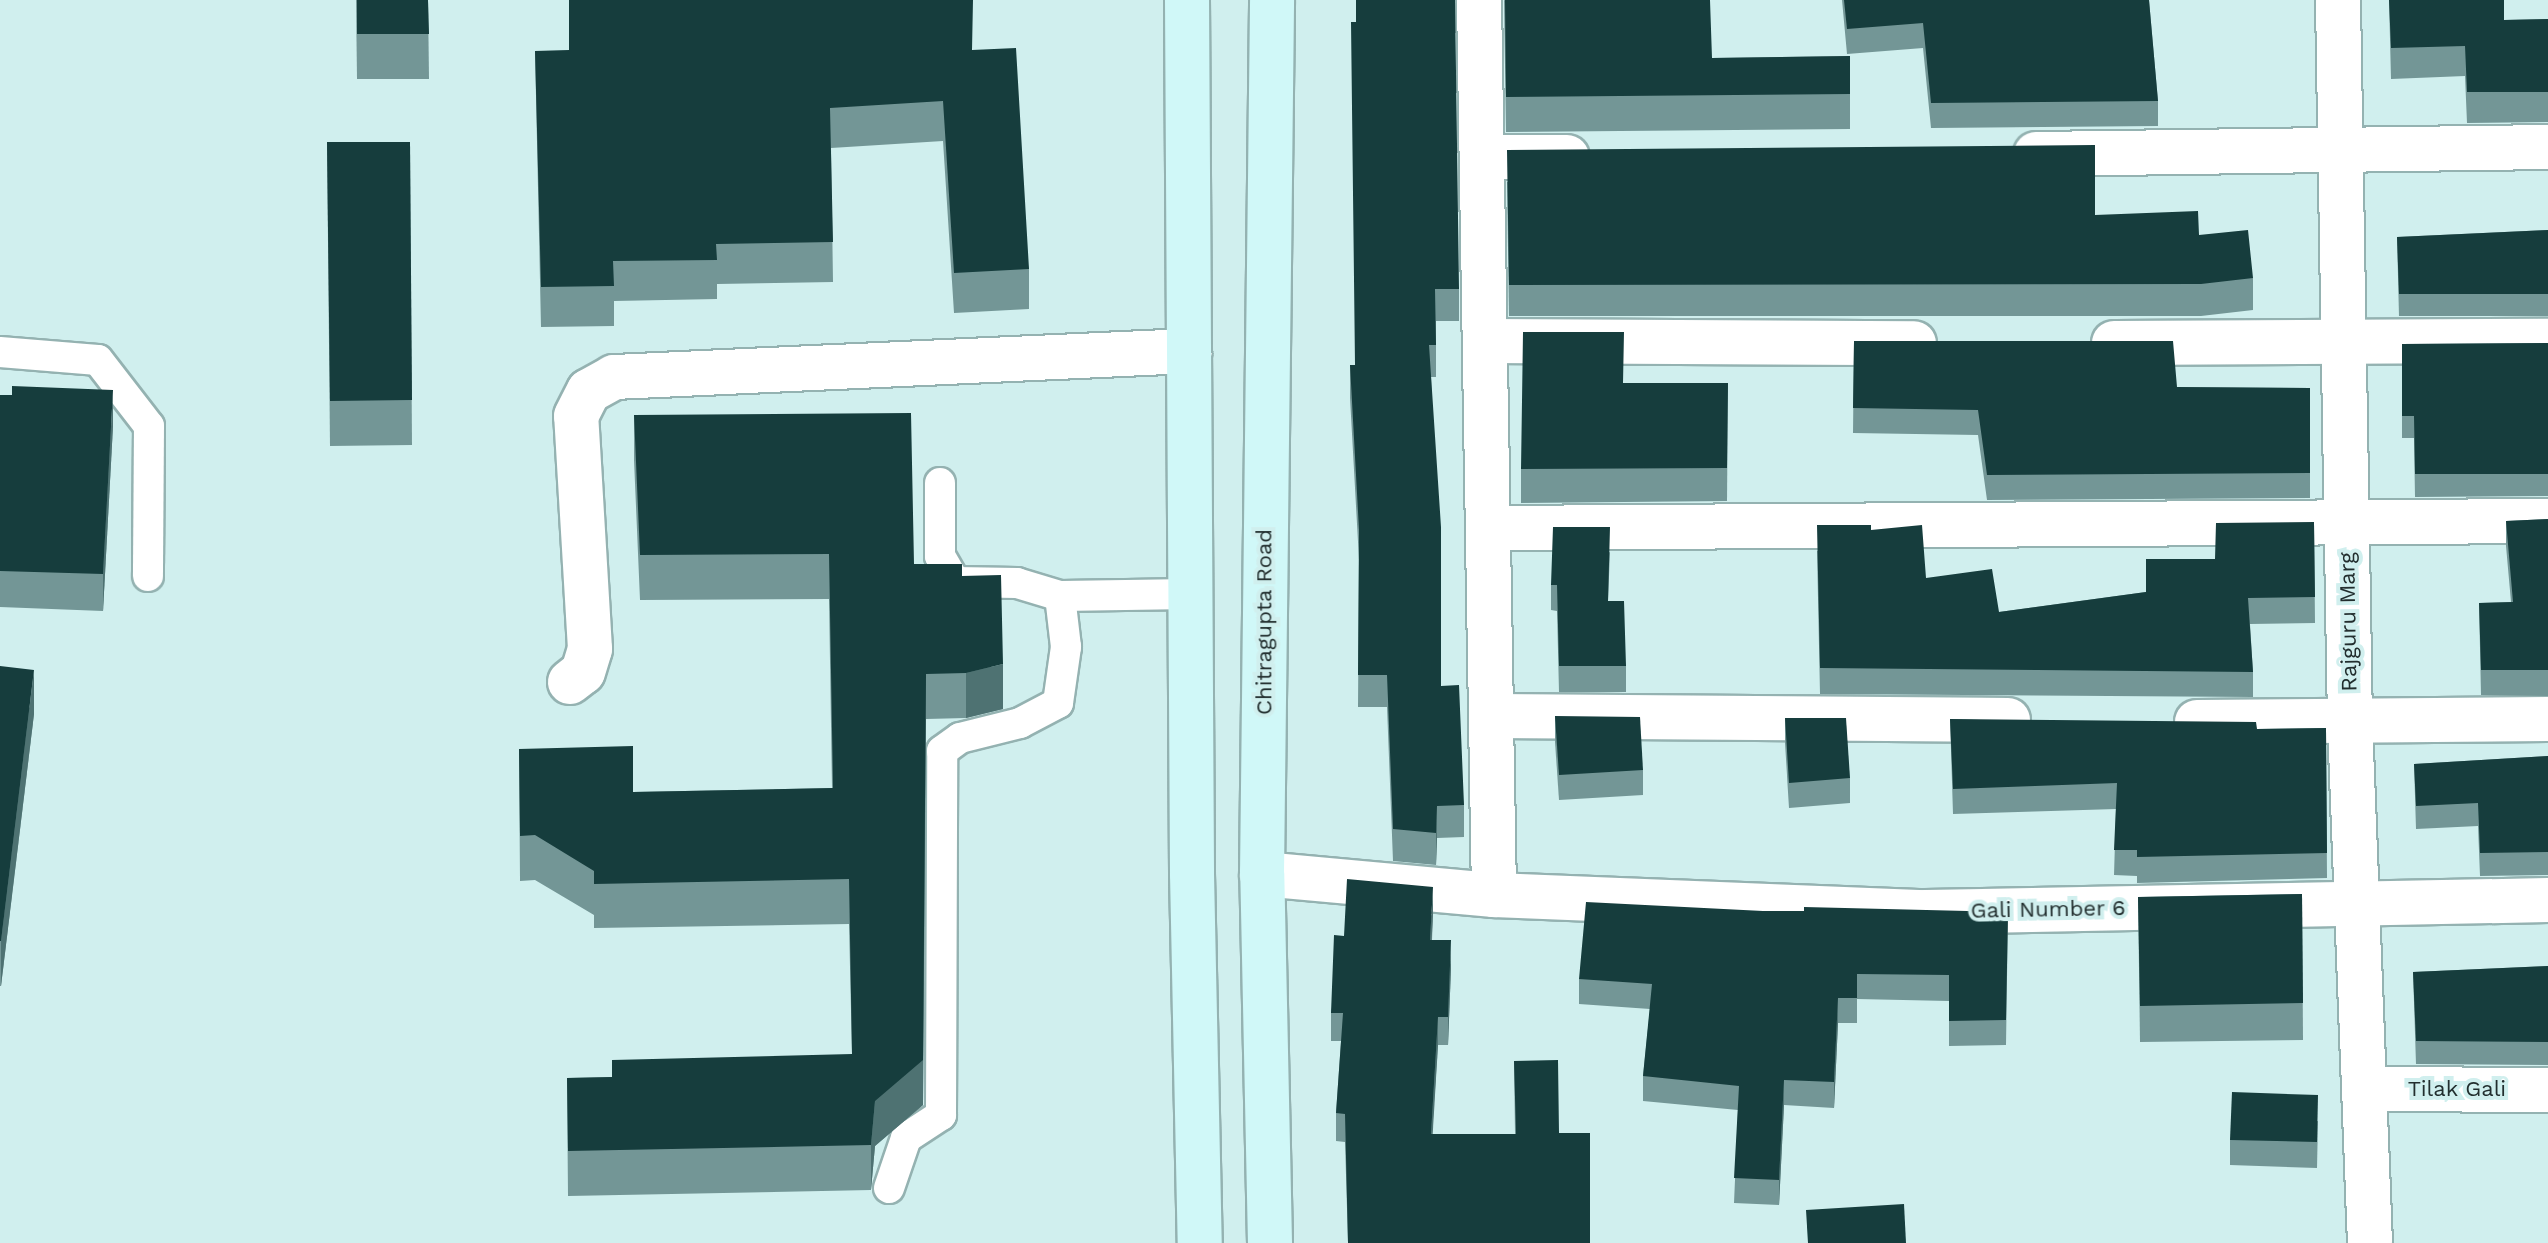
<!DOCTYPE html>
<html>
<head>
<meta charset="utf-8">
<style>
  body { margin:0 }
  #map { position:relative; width:2548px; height:1243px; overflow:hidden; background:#d0efee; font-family:"Work Sans",sans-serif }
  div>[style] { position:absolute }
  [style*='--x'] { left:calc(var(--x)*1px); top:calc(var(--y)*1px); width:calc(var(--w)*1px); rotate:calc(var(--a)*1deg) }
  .roads { filter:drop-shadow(2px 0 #94b2b1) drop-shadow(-2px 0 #94b2b1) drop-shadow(0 2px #94b2b1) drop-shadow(0 -2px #94b2b1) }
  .lane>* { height:30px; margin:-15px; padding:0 15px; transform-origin:15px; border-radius:15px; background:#fff }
  .street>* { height:44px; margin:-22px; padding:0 22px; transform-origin:22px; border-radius:22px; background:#fff }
  .secondary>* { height:44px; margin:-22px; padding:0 22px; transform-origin:22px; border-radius:22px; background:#d0f8f8 }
  .wall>* { inset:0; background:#739696 }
  .shaded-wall>* { inset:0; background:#4e7272 }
  .building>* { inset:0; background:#163d3d }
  span { translate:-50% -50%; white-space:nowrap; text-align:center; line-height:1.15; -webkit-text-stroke:8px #d0efee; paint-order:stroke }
  .street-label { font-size:22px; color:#222e2e }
</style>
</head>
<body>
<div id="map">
  <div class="roads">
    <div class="lane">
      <i style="--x:0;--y:352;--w:98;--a:4.7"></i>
      <i style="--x:98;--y:360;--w:83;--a:52.3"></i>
      <i style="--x:149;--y:426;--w:150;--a:90.4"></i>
      <i style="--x:1060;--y:596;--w:131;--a:-0.9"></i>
      <i style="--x:889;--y:1188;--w:53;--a:-71.2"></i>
      <i style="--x:906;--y:1138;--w:42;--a:-33.3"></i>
      <i style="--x:941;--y:1115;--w:364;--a:-89.8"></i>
      <i style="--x:942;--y:751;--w:22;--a:-36"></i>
      <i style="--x:960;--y:738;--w:62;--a:-14"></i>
      <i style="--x:1020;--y:723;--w:43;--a:-27.8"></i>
      <i style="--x:1058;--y:703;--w:57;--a:-81.9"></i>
      <i style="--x:1066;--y:647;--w:51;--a:-96.7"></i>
      <i style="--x:1060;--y:596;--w:45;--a:-163.2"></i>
      <i style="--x:1017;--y:583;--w:62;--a:-179.1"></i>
      <i style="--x:955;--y:582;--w:30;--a:-120"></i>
      <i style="--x:940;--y:556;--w:73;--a:-90"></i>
    </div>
    <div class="street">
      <i style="--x:1479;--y:0;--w:895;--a:89.04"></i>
      <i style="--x:2338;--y:0;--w:723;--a:89.05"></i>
      <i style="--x:2350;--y:723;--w:520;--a:87.8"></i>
      <i style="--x:2036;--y:154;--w:512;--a:-0.78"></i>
      <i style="--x:1482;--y:157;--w:85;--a:0"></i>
      <i style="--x:1488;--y:341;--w:426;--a:0.3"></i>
      <i style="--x:2114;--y:343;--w:434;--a:-0.3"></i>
      <i style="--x:1490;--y:528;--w:1058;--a:-0.38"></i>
      <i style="--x:570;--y:682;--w:16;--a:-38"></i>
      <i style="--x:583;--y:672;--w:24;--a:-73"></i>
      <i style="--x:590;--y:649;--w:233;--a:-93.4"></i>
      <i style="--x:576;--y:416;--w:28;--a:-63"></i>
      <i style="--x:589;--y:391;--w:29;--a:-29"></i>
      <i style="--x:614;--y:377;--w:576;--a:-2.59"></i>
      <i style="--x:1495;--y:716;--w:513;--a:0.45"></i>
      <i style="--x:2197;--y:722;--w:351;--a:-0.5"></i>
      <i style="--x:1262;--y:874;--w:233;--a:5.2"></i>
      <i style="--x:1494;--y:895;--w:431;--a:2.3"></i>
      <i style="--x:1925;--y:912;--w:623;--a:-1.1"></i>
      <i style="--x:2365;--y:1089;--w:183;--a:0.3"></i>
    </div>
    <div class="secondary">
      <i style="--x:1187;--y:0;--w:874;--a:89.67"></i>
      <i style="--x:1192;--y:874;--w:369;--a:88.8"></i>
      <i style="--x:1270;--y:1243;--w:369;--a:-91.2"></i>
      <i style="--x:1262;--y:874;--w:874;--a:-89.34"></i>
    </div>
  </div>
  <div class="wall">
    <i style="clip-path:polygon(356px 0,428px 0,429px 79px,357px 79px)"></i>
    <i style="clip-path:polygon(1504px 0,1712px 58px,1850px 56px,1850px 129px,1506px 132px)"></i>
    <i style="clip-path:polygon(1842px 0,2149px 0,2158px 101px,2158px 126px,1931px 128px,1923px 48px,1847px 54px)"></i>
    <i style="clip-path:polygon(2389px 0,2504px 0,2504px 20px,2548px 19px,2548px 122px,2467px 123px,2465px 76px,2391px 79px)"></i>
    <i style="clip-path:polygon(1356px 22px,1459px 289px,1459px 321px,1436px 321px,1436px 377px,1431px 377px,1441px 686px,1464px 805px,1464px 837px,1437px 838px,1436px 865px,1393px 861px,1387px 707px,1358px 707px,1359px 560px,1350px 398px,1350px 365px,1355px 365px)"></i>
    <i style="clip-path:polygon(973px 50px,1029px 269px,1029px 309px,954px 313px,943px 141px,831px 148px,833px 282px,717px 284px,717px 299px,614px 301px,614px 326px,541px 327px,535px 51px)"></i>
    <i style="clip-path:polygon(327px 142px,410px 142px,412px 445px,330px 446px)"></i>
    <i style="clip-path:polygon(1507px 182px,2095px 215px,2199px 235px,2253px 278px,2253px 310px,2201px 316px,1509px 316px)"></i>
    <i style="clip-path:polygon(2548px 230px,2548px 316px,2399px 316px,2397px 237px)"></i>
    <i style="clip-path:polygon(1854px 341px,2177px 387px,2310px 388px,2310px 498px,1987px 500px,1978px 435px,1853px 433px)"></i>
    <i style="clip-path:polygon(2548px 343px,2548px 496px,2415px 497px,2414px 438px,2402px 438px,2402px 344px)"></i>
    <i style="clip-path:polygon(1624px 383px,1728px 383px,1727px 501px,1521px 503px,1521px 469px)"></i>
    <i style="clip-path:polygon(0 395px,113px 426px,103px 611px,0 607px)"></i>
    <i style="clip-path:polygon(634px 415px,914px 564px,962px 576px,1003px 709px,966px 718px,926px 719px,923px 1105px,875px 1146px,871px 1190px,568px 1196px,567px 1078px,612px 1077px,852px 1055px,849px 924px,594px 928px,594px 915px,535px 880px,520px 881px,519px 749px,633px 792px,832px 788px,829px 599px,640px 600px,634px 460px)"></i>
    <i style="clip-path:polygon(2548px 519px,2548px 696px,2481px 695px,2479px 603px,2511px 602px,2506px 546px,2506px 521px)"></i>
    <i style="clip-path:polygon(2314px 522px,2315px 623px,2250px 624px,2253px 672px,2253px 697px,1820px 694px,1817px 551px,1871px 530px,1926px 578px,1999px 612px,2146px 592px,2215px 559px)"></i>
    <i style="clip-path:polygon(1610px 552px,1608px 601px,1626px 666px,1626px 692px,1559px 692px,1557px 611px,1551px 610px,1551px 585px)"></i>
    <i style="clip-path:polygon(0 666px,34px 714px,1px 986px,0 986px)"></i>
    <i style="clip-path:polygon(1555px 716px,1643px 770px,1643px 795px,1559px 800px,1555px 742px)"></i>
    <i style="clip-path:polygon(1785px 718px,1850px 778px,1850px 803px,1789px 808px,1785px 743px)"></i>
    <i style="clip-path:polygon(1950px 719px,2257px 729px,2326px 728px,2327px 878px,2137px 883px,2137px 876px,2114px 875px,2116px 809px,1953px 814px)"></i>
    <i style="clip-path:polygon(2548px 756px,2548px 875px,2480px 876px,2478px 826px,2416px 829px,2414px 764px)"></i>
    <i style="clip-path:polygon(2302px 894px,2303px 1040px,2140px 1042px,2138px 897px)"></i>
    <i style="clip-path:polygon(1763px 911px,2008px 912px,2006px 1045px,1949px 1046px,1949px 1001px,1857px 999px,1857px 1023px,1838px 1023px,1834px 1108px,1784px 1105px,1779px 1205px,1734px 1203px,1738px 1110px,1643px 1101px,1643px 1076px,1650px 1009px,1579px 1004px,1579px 979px)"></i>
    <i style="clip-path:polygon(1433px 915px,1432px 940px,1451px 968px,1448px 1045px,1438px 1045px,1432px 1134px,1515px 1134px,1514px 1061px,1559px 1133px,1590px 1243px,1348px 1243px,1345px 1142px,1336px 1141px,1336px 1113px,1341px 1041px,1331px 1041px,1331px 1013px,1344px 936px)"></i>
    <i style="clip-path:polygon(2548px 966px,2548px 1065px,2416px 1064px,2413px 972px)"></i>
    <i style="clip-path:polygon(2318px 1121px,2317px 1168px,2230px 1165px,2230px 1140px)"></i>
  </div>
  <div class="shaded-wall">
    <i style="clip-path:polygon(113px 390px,113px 426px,103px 611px,103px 574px)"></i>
    <i style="clip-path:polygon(1003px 664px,1003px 709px,966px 718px,966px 673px)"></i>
    <i style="clip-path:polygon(34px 670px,34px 714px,1px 986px,1px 941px)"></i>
    <i style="clip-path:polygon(926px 674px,923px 1105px,875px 1146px,871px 1190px,871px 1145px,875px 1101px)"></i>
    <i style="clip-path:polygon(1437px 806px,1437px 838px,1436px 865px,1436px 833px)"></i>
    <i style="clip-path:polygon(1433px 887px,1433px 915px,1430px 968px,1430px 940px)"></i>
    <i style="clip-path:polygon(1451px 940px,1451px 968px,1448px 1045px,1448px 1017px)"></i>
    <i style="clip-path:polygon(1838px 998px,1838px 1023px,1834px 1108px,1834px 1082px)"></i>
    <i style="clip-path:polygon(1438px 1017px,1438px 1045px,1431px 1162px,1431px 1134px)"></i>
    <i style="clip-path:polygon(1784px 1080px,1784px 1105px,1779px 1205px,1779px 1180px)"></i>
  </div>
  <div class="building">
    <i style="clip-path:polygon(357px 0,428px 0,429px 34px,357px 34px)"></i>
    <i style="clip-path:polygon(569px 0,973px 0,972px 50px,1016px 48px,1029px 269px,954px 273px,943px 101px,830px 108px,833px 242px,716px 244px,717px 260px,613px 261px,614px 286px,541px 287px,535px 51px,569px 50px)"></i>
    <i style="clip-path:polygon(1356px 0,1455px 0,1459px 289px,1435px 289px,1436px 345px,1429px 345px,1441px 527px,1441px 686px,1459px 685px,1464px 805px,1437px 806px,1436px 833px,1393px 829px,1387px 675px,1358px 675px,1359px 530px,1350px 365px,1355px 365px,1351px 22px,1356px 22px)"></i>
    <i style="clip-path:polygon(1505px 0,1710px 0,1712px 58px,1850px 56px,1850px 94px,1506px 97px)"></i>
    <i style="clip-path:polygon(1844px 0,2149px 0,2158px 101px,1931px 103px,1923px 23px,1847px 29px)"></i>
    <i style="clip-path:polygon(2389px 0,2504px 0,2504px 20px,2548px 19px,2548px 92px,2467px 92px,2465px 46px,2391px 48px)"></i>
    <i style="clip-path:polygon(327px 142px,410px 142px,412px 400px,330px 401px)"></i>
    <i style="clip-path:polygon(2095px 145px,2095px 215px,2198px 211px,2199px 235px,2248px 230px,2253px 278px,2201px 284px,1509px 285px,1507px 150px)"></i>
    <i style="clip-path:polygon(2548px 230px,2548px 294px,2399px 294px,2397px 237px)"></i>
    <i style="clip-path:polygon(1523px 332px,1624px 332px,1623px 383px,1728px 383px,1727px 468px,1521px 469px)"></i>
    <i style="clip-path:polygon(1854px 341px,2173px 341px,2177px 387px,2310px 388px,2310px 473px,1987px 475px,1978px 410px,1853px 408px)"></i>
    <i style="clip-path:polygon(2548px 343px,2548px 474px,2415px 474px,2414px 416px,2402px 416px,2402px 344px)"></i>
    <i style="clip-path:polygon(12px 386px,113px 390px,103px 574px,0 571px,0 395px,12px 395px)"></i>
    <i style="clip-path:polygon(911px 413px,914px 564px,962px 564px,962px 576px,1001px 575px,1003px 664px,966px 673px,926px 674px,923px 1060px,875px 1101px,871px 1145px,568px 1151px,567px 1078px,612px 1077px,612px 1060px,852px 1054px,849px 879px,594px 884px,594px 871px,535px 835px,520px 836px,519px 749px,633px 746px,633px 792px,833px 788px,829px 554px,640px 555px,634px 415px)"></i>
    <i style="clip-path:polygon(2548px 519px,2548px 670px,2481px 670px,2479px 603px,2513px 602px,2506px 521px)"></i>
    <i style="clip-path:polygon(2314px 522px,2315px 597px,2248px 598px,2253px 672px,1820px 668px,1817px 525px,1871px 525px,1871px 530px,1922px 525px,1926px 578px,1992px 569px,1999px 612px,2146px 592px,2146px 559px,2215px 559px,2216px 523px)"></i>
    <i style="clip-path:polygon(1553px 527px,1610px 527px,1608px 601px,1624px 601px,1626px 666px,1559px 666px,1557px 585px,1551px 585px)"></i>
    <i style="clip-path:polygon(0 666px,34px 670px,1px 941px,0 941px)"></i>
    <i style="clip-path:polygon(1555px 716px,1640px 717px,1643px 770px,1559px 775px)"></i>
    <i style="clip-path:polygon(1785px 718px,1846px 718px,1850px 778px,1789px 783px)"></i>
    <i style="clip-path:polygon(1950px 719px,2256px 722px,2257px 729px,2326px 728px,2327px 853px,2137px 857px,2137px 850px,2114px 850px,2117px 783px,1953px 789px)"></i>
    <i style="clip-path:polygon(2548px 756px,2548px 852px,2480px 853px,2478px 803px,2416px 806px,2414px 764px)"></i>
    <i style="clip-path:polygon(1347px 879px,1433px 887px,1430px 940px,1451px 940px,1448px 1017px,1438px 1017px,1431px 1134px,1516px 1134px,1514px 1061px,1558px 1060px,1559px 1133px,1590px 1133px,1590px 1243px,1348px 1243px,1345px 1114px,1336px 1113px,1343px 1013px,1331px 1013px,1334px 935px,1344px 936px)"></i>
    <i style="clip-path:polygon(2302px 894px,2303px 1003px,2140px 1006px,2138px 897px)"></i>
    <i style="clip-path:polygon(1586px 902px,1763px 911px,1804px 911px,1804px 907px,2008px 912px,2006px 1020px,1949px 1021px,1949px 975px,1857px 974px,1857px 998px,1838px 998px,1834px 1082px,1784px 1080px,1779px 1180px,1734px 1178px,1739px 1086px,1643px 1076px,1652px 984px,1579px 979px)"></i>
    <i style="clip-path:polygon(2548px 966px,2548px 1042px,2416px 1041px,2413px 972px)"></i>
    <i style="clip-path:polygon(2232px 1092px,2318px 1095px,2317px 1142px,2230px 1140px)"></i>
    <i style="clip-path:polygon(1904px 1204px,1906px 1243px,1808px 1243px,1806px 1210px)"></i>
  </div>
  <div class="street-label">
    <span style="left:1264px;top:622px;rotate:-90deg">Chitragupta Road</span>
    <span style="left:2348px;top:622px;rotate:-91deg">Rajguru Marg</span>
    <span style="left:2048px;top:909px;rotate:-1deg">Gali Number 6</span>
    <span style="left:2457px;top:1089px">Tilak Gali</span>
  </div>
</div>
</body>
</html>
